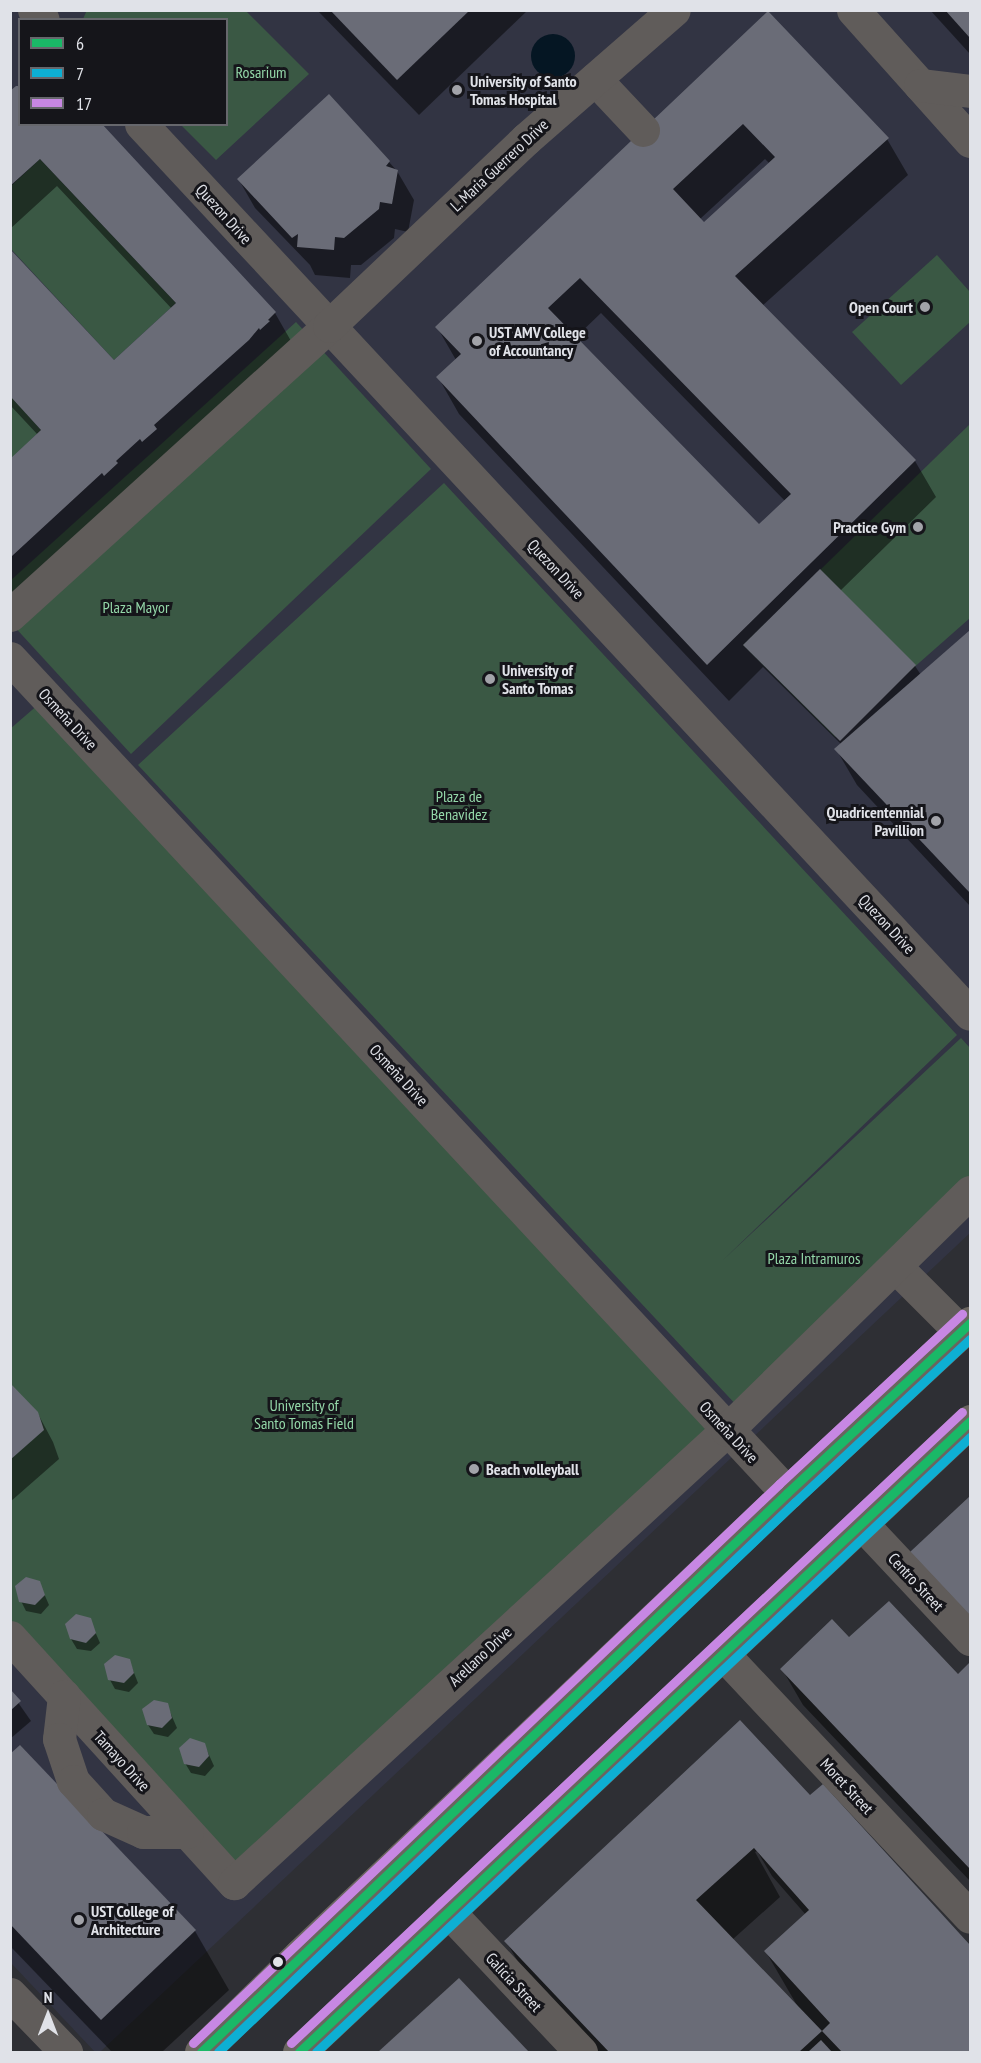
<!DOCTYPE html>
<html>
<head>
<meta charset="utf-8">
<style>
  body { margin:0 }
  #map { position:relative; width:981px; height:2063px; overflow:hidden; background:#2e2f34; font-family:"PT Sans Narrow",sans-serif }
  div>[style] { position:absolute }
  [style*='--x'] { left:calc(var(--x)*1px); top:calc(var(--y)*1px); width:calc(var(--w)*1px); rotate:calc(var(--a)*1deg) }
  .built>* { inset:0; background:#323443 }
  .green>* { inset:0; background:#3a5844 }
  .water>* { inset:0; background:#051623 }
  .round { border-radius:50% }
  .shadow>* { inset:0; background:#0007 }
  .building>* { inset:0; background:#6a6c77 }
  .minor>* { height:33px; margin:-16.5px; padding:0 16.5px; transform-origin:16.5px; border-radius:16.5px; background:#605c5a }
  .major>* { height:33px; margin:-16.5px; padding:0 16.5px; transform-origin:16.5px; border-radius:16.5px; background:#6a655f }
  .bus-1>* { height:9px; margin:-4.5px; padding:0 4.5px; transform-origin:4.5px; border-radius:4.5px; background:#1ab867 }
  .bus-2>* { height:9px; margin:-4.5px; padding:0 4.5px; transform-origin:4.5px; border-radius:4.5px; background:#0dafd3 }
  .bus-3>* { height:9px; margin:-4.5px; padding:0 4.5px; transform-origin:4.5px; border-radius:4.5px; background:#c787e3 }
  .dots>* { width:16px; height:16px; translate:-50% -50%; box-sizing:border-box; border:3px solid #15151a; border-radius:50% }
  span { translate:-50% -50%; white-space:nowrap; text-align:center; line-height:1.15; -webkit-text-stroke:6px #15151a; paint-order:stroke }
  .park-label { font-size:16px; color:#94d8a9 }
  .poi-label { font-size:16px; color:#e0e2e8; font-weight:700 }
  .left { translate:0 -50%; text-align:left }
  .right { translate:-100% -50%; text-align:right }
  .street-label { font-size:16px; color:#e0e2e8 }
  .frame { position:absolute; inset:0; border:12px solid #e0e2e8; pointer-events:none }
  .legend { position:absolute; left:18px; top:18px; width:210px; height:108px; box-sizing:border-box; background:#15151a; border:2px solid #66676c; margin:0; padding:8px 10px; list-style:none; font-size:18px; color:#e0e2e8 }
  .legend li { display:flex; align-items:center; gap:12px; height:30px }
  .legend b { width:30px; border:2px solid #66676c }
  .north { position:absolute; left:18px; top:1985px; width:60px; height:60px; -webkit-text-stroke:4px #15151a; paint-order:stroke; rotate:0deg; font-size:16px; font-weight:700; line-height:24px; text-align:center; color:#e0e2e8 }
  .north::after { content:''; display:block; margin:auto; width:21px; height:27px; background:#e0e2e8; clip-path:polygon(50% 0,100% 100%,50% 72%,0 100%) }
</style>
</head>
<body>
<div id="map">
  <div class="built">
    <i style="clip-path:polygon(evenodd,11px 11px,970px 11px,970px 1233px,100px 2052px,95px 2052px,11px 1963px,11px 11px,20px 20px,226px 20px,226px 124px,20px 124px,20px 20px)"></i>
  </div>
  <div class="green">
    <i style="clip-path:polygon(87px 10px,246px 11px,309px 74px,216px 160px,181px 125px,226px 124px,226px 20px,83px 19px)"></i>
    <i style="clip-path:polygon(40px 159px,176px 303px,114px 360px,11px 249px,11px 186px)"></i>
    <i style="clip-path:polygon(937px 255px,970px 292px,970px 322px,901px 385px,852px 332px)"></i>
    <i style="clip-path:polygon(296px 322px,431px 469px,131px 754px,11px 623px,10px 581px)"></i>
    <i style="clip-path:polygon(11px 396px,41px 430px,11px 459px)"></i>
    <i style="clip-path:polygon(970px 424px,970px 618px,835px 737px,743px 645px)"></i>
    <i style="clip-path:polygon(444px 483px,957px 1035px,722px 1261px,961px 1038px,970px 1048px,970px 1193px,740px 1409px,138px 765px)"></i>
    <i style="clip-path:polygon(47px 697px,717px 1430px,234px 1883px,11px 1637px,10px 729px)"></i>
  </div>
  <div class="water">
    <i class="round" style="left:531px;top:34px;width:44px;height:44px"></i>
  </div>
  <div class="shadow">
    <i style="clip-path:polygon(317px 10px,528px 10px,419px 115px)"></i>
    <i style="clip-path:polygon(930px 10px,970px 10px,970px 54px)"></i>
    <i style="clip-path:polygon(evenodd,768px 13px,887px 139px,908px 175px,762px 306px,915px 461px,936px 497px,840px 591px,915px 666px,921px 675px,970px 632px,970px 906px,857px 785px,836px 749px,842px 745px,763px 667px,729px 701px,459px 414px,438px 377px,456px 360px,437px 327px,768px 13px,765px 159px,770px 164px,704px 224px,700px 219px,765px 159px,768px 13px,601px 313px,785px 501px,759px 526px,575px 338px,601px 313px)"></i>
    <i style="clip-path:polygon(10px 96px,20px 124px,275px 313px,291px 341px,10px 598px,10px 461px,38px 435px,10px 405px,10px 252px,114px 362px,172px 309px,57px 186px,10px 229px)"></i>
    <i style="clip-path:polygon(389px 162px,397px 171px,414px 200px,408px 232px,395px 229px,394px 238px,361px 265px,351px 265px,350px 278px,315px 275px,310px 265px,255px 208px,239px 180px)"></i>
    <i style="clip-path:polygon(10px 1387px,37px 1412px,53px 1442px,59px 1459px,10px 1502px)"></i>
    <i style="clip-path:polygon(970px 1498px,970px 1625px,912px 1552px)"></i>
    <i style="clip-path:polygon(39px 1582px,49px 1605px,41px 1614px,26px 1611px,21px 1601px)"></i>
    <i style="clip-path:polygon(90px 1620px,100px 1643px,91px 1651px,77px 1649px,71px 1639px)"></i>
    <i style="clip-path:polygon(854px 1645px,957px 1676px,970px 1664px,970px 1881px,803px 1705px,782px 1669px)"></i>
    <i style="clip-path:polygon(129px 1660px,138px 1683px,129px 1692px,115px 1689px,110px 1680px)"></i>
    <i style="clip-path:polygon(10px 1691px,31px 1721px,10px 1739px)"></i>
    <i style="clip-path:polygon(167px 1705px,177px 1728px,168px 1737px,154px 1734px,148px 1725px)"></i>
    <i style="clip-path:polygon(204px 1744px,214px 1766px,205px 1776px,191px 1773px,185px 1763px)"></i>
    <i style="clip-path:polygon(20px 1747px,195px 1931px,229px 1990px,162px 2052px,112px 2052px,10px 1946px,10px 1756px)"></i>
    <i style="clip-path:polygon(evenodd,685px 1772px,809px 1796px,877px 1848px,970px 1948px,970px 2052px,587px 2052px,544px 2007px,506px 1941px,685px 1772px,757px 1851px,772px 1876px,806px 1915px,766px 1952px,798px 2007px,732px 1940px,780px 1897px,755px 1852px,757px 1851px)"></i>
    <i style="clip-path:polygon(459px 1980px,527px 2052px,380px 2052px)"></i>
  </div>
  <div class="building">
    <i style="clip-path:polygon(330px 10px,470px 10px,397px 80px)"></i>
    <i style="clip-path:polygon(945px 10px,970px 10px,970px 38px)"></i>
    <i style="clip-path:polygon(evenodd,768px 11px,889px 138px,735px 276px,916px 460px,707px 665px,436px 377px,461px 354px,435px 327px,768px 11px,743px 124px,775px 157px,704px 222px,673px 189px,743px 124px,768px 11px,580px 278px,791px 494px,759px 524px,548px 308px,580px 278px)"></i>
    <i style="clip-path:polygon(16px 86px,20px 86px,20px 124px,102px 124px,276px 312px,268px 320px,270px 321px,260px 330px,259px 328px,249px 340px,154px 425px,157px 429px,142px 442px,140px 439px,116px 461px,118px 463px,104px 476px,102px 473px,12px 556px,10px 459px,41px 430px,10px 396px,10px 249px,114px 360px,176px 303px,40px 159px,10px 186px,10px 91px)"></i>
    <i style="clip-path:polygon(329px 94px,390px 161px,386px 166px,398px 170px,392px 204px,380px 202px,379px 209px,344px 238px,335px 237px,334px 250px,297px 247px,298px 234px,292px 238px,237px 179px)"></i>
    <i style="clip-path:polygon(820px 569px,916px 665px,840px 741px,743px 645px)"></i>
    <i style="clip-path:polygon(970px 630px,970px 893px,834px 749px)"></i>
    <i style="clip-path:polygon(10px 1383px,38px 1412px,44px 1430px,10px 1460px)"></i>
    <i style="clip-path:polygon(970px 1496px,970px 1616px,910px 1552px)"></i>
    <i style="clip-path:polygon(26px 1577px,40px 1581px,45px 1595px,35px 1605px,19px 1602px,15px 1586px)"></i>
    <i style="clip-path:polygon(889px 1601px,958px 1674px,970px 1662px,970px 1869px,780px 1669px,832px 1619px,849px 1637px)"></i>
    <i style="clip-path:polygon(76px 1614px,91px 1618px,96px 1633px,86px 1643px,70px 1639px,65px 1624px)"></i>
    <i style="clip-path:polygon(115px 1655px,130px 1659px,134px 1673px,124px 1683px,108px 1680px,104px 1664px)"></i>
    <i style="clip-path:polygon(10px 1689px,21px 1701px,10px 1711px)"></i>
    <i style="clip-path:polygon(154px 1700px,168px 1703px,172px 1718px,162px 1728px,147px 1725px,142px 1709px)"></i>
    <i style="clip-path:polygon(740px 1720px,810px 1795px,823px 1784px,970px 1945px,970px 2052px,842px 2052px,822px 2031px,830px 2023px,764px 1951px,809px 1910px,754px 1848px,696px 1900px,822px 2031px,799px 2052px,609px 2052px,504px 1941px)"></i>
    <i style="clip-path:polygon(190px 1738px,205px 1743px,209px 1756px,199px 1767px,184px 1764px,179px 1748px)"></i>
    <i style="clip-path:polygon(20px 1745px,196px 1930px,101px 2020px,10px 1924px,10px 1754px)"></i>
    <i style="clip-path:polygon(459px 1978px,529px 2052px,378px 2052px)"></i>
    <i style="clip-path:polygon(821px 2040px,832px 2052px,808px 2052px)"></i>
  </div>
  <div class="minor">
    <i style="--x:34;--y:10;--w:13;--a:48"></i>
    <i style="--x:853;--y:10;--w:176;--a:48.2"></i>
    <i style="--x:595;--y:79;--w:70;--a:46.7"></i>
    <i style="--x:920;--y:85;--w:50;--a:6.8"></i>
    <i style="--x:141;--y:124;--w:1216;--a:47.03"></i>
    <i style="--x:10;--y:615;--w:430;--a:-42.2"></i>
    <i style="--x:329;--y:326;--w:272;--a:-43.5"></i>
    <i style="--x:526;--y:139;--w:196;--a:-41.1"></i>
    <i style="--x:10;--y:658;--w:1141;--a:47.06"></i>
    <i style="--x:895;--y:1266;--w:93;--a:45"></i>
    <i style="--x:862;--y:1524;--w:158;--a:46.8"></i>
    <i style="--x:10;--y:1637;--w:333;--a:47.7"></i>
    <i style="--x:234;--y:1883;--w:670;--a:-42.58"></i>
    <i style="--x:727;--y:1430;--w:340;--a:-44.4"></i>
    <i style="--x:724;--y:1655;--w:359;--a:46.8"></i>
    <i style="--x:64;--y:1696;--w:43;--a:96.6"></i>
    <i style="--x:59;--y:1739;--w:44;--a:71.6"></i>
    <i style="--x:73;--y:1781;--w:45;--a:47.7"></i>
    <i style="--x:103;--y:1814;--w:44;--a:24.2"></i>
    <i style="--x:143;--y:1832;--w:44;--a:0"></i>
    <i style="--x:448;--y:1911;--w:194;--a:46.7"></i>
    <i style="--x:10;--y:1994;--w:81;--a:46"></i>
  </div>
  <div class="major">
    <i style="--x:201;--y:2052;--w:139;--a:-44.4"></i>
    <i style="--x:300;--y:1955;--w:671;--a:-43.49"></i>
    <i style="--x:787;--y:1493;--w:250;--a:-42.9"></i>
    <i style="--x:299;--y:2052;--w:921;--a:-43.24"></i>
  </div>
  <div class="bus-1">
    <i style="--x:201;--y:2052;--w:810;--a:-43.65"></i>
    <i style="--x:787;--y:1493;--w:250;--a:-42.9"></i>
    <i style="--x:299;--y:2052;--w:921;--a:-43.24"></i>
  </div>
  <div class="bus-2">
    <i style="--x:218;--y:2052;--w:797;--a:-43.63"></i>
    <i style="--x:795;--y:1502;--w:239;--a:-43"></i>
    <i style="--x:316;--y:2052;--w:898;--a:-43.24"></i>
  </div>
  <div class="bus-3">
    <i style="--x:193;--y:2043;--w:810;--a:-43.65"></i>
    <i style="--x:779;--y:1484;--w:250;--a:-42.9"></i>
    <i style="--x:291;--y:2043;--w:921;--a:-43.24"></i>
  </div>
  <div class="dots">
    <i style="left:457px;top:90px;background:#a2a3a9"></i>
    <i style="left:925px;top:307px;background:#a2a3a9"></i>
    <i style="left:477px;top:341px;background:#a2a3a9"></i>
    <i style="left:918px;top:527px;background:#a2a3a9"></i>
    <i style="left:490px;top:679px;background:#a2a3a9"></i>
    <i style="left:936px;top:821px;background:#a2a3a9"></i>
    <i style="left:474px;top:1469px;background:#a2a3a9"></i>
    <i style="left:79px;top:1920px;background:#a2a3a9"></i>
    <i style="left:278px;top:1962px;background:#e0e2e8"></i>
  </div>
  <div class="park-label">
    <span style="left:261px;top:72px">Rosarium</span>
    <span style="left:136px;top:607px">Plaza Mayor</span>
    <span style="left:459px;top:805px">Plaza de<br>Benavidez</span>
    <span style="left:814px;top:1258px">Plaza Intramuros</span>
    <span style="left:304px;top:1414px">University of<br>Santo Tomas Field</span>
  </div>
  <div class="poi-label">
    <span class="left" style="left:470px;top:90px">University of Santo<br>Tomas Hospital</span>
    <span class="right" style="left:913px;top:307px">Open Court</span>
    <span class="left" style="left:489px;top:341px">UST AMV College<br>of Accountancy</span>
    <span class="right" style="left:906px;top:527px">Practice Gym</span>
    <span class="left" style="left:502px;top:679px">University of<br>Santo Tomas</span>
    <span class="right" style="left:924px;top:821px">Quadricentennial<br>Pavillion</span>
    <span class="left" style="left:486px;top:1469px">Beach volleyball</span>
    <span class="left" style="left:91px;top:1920px">UST College of<br>Architecture</span>
  </div>
  <div class="street-label">
    <span style="left:499px;top:165px;rotate:-43deg">L. Maria Guerrero Drive</span>
    <span style="left:224px;top:214px;rotate:48deg">Quezon Drive</span>
    <span style="left:556px;top:569px;rotate:47deg">Quezon Drive</span>
    <span style="left:68px;top:719px;rotate:47deg">Osmeña Drive</span>
    <span style="left:887px;top:924px;rotate:47deg">Quezon Drive</span>
    <span style="left:399px;top:1075px;rotate:47deg">Osmeña Drive</span>
    <span style="left:729px;top:1432px;rotate:47deg">Osmeña Drive</span>
    <span style="left:916px;top:1582px;rotate:47deg">Centro Street</span>
    <span style="left:480px;top:1656px;rotate:-43deg">Arellano Drive</span>
    <span style="left:122px;top:1761px;rotate:48deg">Tamayo Drive</span>
    <span style="left:847px;top:1786px;rotate:47deg">Moret Street</span>
    <span style="left:514px;top:1982px;rotate:47deg">Galicia Street</span>
  </div>
  <div class="frame"></div>
  <ul class="legend">
  <li><b style="height:8px;background:#1ab867"></b>6</li>
  <li><b style="height:8px;background:#0dafd3"></b>7</li>
  <li><b style="height:8px;background:#c787e3"></b>17</li>
  </ul>
  <div class="north">N</div>
</div>
</body>
</html>
